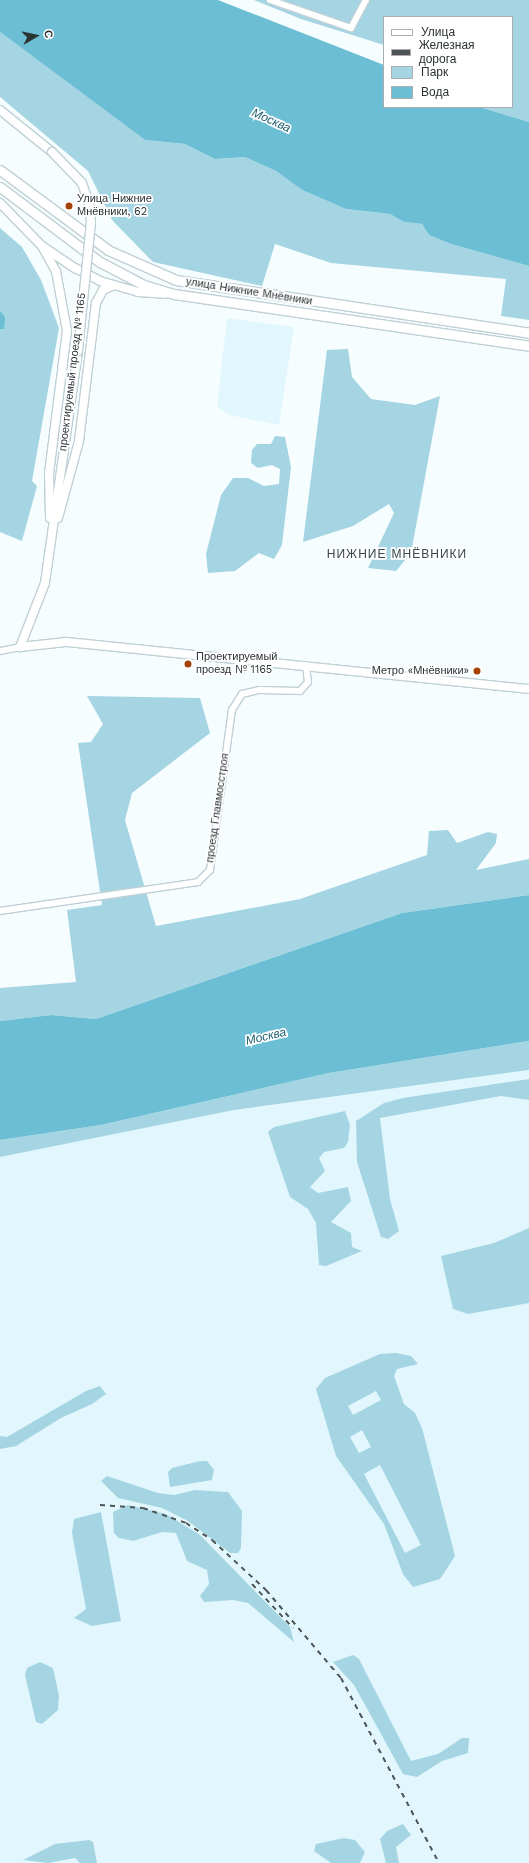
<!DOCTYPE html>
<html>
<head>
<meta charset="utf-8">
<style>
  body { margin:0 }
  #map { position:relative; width:529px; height:1863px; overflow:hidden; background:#f6fdff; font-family:"Work Sans",sans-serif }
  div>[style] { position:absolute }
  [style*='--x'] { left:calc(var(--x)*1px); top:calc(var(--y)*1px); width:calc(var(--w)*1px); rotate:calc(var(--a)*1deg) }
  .built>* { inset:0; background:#e2f7fd }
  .green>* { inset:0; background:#a5d5e3 }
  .water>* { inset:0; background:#6bbed3 }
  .roads { filter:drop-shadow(1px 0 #bfd0d5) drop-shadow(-1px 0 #bfd0d5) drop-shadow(0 1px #bfd0d5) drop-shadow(0 -1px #bfd0d5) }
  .minor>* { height:6px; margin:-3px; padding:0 3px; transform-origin:3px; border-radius:3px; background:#fff }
  .tertiary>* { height:8px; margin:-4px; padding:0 4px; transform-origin:4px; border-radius:4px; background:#fff }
  .secondary>* { height:9px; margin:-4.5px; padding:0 4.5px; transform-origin:4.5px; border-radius:4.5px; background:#fff }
  .rail>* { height:2px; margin-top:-1px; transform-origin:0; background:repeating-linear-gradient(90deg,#4d5456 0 5px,transparent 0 10px) }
  .bridges { filter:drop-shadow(1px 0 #bfd0d5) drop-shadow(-1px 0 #bfd0d5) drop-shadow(0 1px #bfd0d5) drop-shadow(0 -1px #bfd0d5) }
  .tertiary-bridge>* { height:8px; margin:-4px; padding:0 4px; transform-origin:4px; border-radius:4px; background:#fff }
  .dots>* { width:11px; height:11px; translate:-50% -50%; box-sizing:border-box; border:2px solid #fff; border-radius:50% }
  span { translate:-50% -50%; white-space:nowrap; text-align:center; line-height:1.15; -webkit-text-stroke:3.5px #fff; paint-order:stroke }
  .poi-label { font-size:11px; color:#2c3335 }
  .left { translate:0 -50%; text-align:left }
  .right { translate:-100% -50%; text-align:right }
  .street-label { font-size:11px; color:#2c3335 }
  .water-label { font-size:12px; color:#1d6070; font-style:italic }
  .neighbourhood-label { font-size:12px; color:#37464a; letter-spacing:1px }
  .legend { position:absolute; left:383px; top:16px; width:130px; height:92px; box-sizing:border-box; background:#fff; border:1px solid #abadae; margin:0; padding:5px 7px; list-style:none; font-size:12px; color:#2c3335 }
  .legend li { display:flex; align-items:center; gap:8px; height:20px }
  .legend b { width:20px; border:1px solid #abadae }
  .north { position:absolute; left:16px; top:16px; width:40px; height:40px; -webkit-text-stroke:3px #fff; paint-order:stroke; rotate:81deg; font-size:11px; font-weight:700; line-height:16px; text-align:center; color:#2c3335 }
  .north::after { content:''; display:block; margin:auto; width:14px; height:18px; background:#2c3335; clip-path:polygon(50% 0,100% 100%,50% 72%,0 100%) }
</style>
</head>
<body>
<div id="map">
  <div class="built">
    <i style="clip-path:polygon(227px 318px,294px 327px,279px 425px,229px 415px,217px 407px)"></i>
    <i style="clip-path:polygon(529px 1070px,529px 1863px,0 1863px,0 1157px,234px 1110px)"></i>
  </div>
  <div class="green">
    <i style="clip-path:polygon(254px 0,529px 0,529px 122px,480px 107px,512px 107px,512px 17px,384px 17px,384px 45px,301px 19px)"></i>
    <i style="clip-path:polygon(0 32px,145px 140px,185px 144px,215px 159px,245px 157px,276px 171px,302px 190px,346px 209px,390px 214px,404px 222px,422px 224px,429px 235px,451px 244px,529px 266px,529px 320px,501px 316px,506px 279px,331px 263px,275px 244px,262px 286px,153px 262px,112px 220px,88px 171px,0 97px)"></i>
    <i style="clip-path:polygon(0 228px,22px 247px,41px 280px,59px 328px,32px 481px,37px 486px,22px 541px,0 532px)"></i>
    <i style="clip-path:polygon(348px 349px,352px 377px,371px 399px,415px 405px,440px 396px,411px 553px,396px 571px,368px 568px,394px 513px,389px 504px,353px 526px,303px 542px,327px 350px)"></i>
    <i style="clip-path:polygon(275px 436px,285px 437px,291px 467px,282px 545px,274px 559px,259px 553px,235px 571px,208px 573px,206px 554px,221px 495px,233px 478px,248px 478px,264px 486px,279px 484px,280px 469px,272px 465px,258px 468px,251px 463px,252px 450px,257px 444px,271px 444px)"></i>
    <i style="clip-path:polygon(87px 696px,200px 698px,210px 733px,132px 793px,125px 820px,156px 926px,300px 899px,427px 855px,429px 831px,448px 830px,457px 843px,488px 832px,497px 834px,496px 843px,476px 870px,529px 859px,529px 895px,402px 913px,96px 1019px,51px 1015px,0 1021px,0 988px,76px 982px,67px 910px,102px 905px,78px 743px,91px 742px,103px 724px)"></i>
    <i style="clip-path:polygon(529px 1041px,529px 1070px,234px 1110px,0 1157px,0 1140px,101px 1125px,329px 1073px)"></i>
    <i style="clip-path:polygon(529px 1079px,529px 1100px,501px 1096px,380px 1118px,390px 1199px,399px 1231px,388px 1239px,381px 1237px,357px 1162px,356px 1121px,384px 1103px,403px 1098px)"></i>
    <i style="clip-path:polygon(345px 1111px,350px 1125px,348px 1142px,344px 1148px,324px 1152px,319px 1158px,325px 1171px,310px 1187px,318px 1193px,348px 1187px,351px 1201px,331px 1222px,351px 1233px,352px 1247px,362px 1251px,326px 1266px,319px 1265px,316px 1223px,308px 1209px,290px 1197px,268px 1132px,274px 1127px)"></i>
    <i style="clip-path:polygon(529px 1228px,529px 1303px,468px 1314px,453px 1309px,441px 1256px,494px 1243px)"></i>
    <i style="clip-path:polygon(evenodd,396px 1353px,411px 1356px,418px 1364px,397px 1369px,394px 1376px,404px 1404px,415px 1413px,422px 1428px,455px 1556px,440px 1579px,413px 1587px,403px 1574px,384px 1524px,336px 1456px,316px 1389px,325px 1378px,380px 1354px,396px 1353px,376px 1391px,381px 1400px,353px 1415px,348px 1406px,376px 1391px,396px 1353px,362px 1430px,371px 1447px,359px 1453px,350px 1437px,362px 1430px,396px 1353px,380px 1465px,421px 1545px,405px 1553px,364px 1474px,380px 1465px)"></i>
    <i style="clip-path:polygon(100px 1386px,106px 1394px,92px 1404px,61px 1418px,16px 1446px,0 1449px,0 1436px,7px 1437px,86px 1391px)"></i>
    <i style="clip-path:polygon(200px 1461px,207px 1461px,214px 1470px,212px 1480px,170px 1487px,168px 1472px,172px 1468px)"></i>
    <i style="clip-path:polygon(107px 1476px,158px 1493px,174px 1495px,195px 1490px,228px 1492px,242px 1511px,241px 1548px,238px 1553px,230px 1553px,188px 1521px,162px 1508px,118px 1498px,101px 1481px)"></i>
    <i style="clip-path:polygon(128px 1505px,166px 1514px,200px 1535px,290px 1627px,294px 1642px,248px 1603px,233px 1600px,204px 1602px,200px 1596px,209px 1584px,207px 1570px,187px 1561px,176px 1533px,162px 1532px,133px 1541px,119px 1538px,114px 1533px,113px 1512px)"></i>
    <i style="clip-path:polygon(101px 1512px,121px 1621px,92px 1626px,74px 1618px,86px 1609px,72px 1533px,74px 1519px)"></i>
    <i style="clip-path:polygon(353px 1655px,359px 1659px,411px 1761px,438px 1754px,462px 1738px,469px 1738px,468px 1753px,442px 1761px,417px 1777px,403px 1774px,354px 1685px,333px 1662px)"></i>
    <i style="clip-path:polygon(40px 1662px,53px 1668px,59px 1696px,58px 1710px,42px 1724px,36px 1722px,25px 1675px,27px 1668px)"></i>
    <i style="clip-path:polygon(403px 1824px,411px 1835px,396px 1847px,399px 1863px,386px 1863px,380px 1839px,387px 1831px)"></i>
    <i style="clip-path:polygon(344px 1838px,355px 1840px,365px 1852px,360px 1863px,331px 1863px,314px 1851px,316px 1844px)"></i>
    <i style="clip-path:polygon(89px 1840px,93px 1842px,97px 1863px,80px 1863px,75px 1858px,48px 1863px,23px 1860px,55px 1844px)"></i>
  </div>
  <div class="water">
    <i style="clip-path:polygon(0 0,218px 0,384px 65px,384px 107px,480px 107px,529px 122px,529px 266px,451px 244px,429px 235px,422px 224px,404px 222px,390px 214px,346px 209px,302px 190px,276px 171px,245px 157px,215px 159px,185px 144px,145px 140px,0 32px)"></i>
    <i style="clip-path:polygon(0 311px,5px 317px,4px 329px,0 329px)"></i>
    <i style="clip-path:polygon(529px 895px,529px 1041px,329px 1073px,101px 1125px,0 1140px,0 1021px,51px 1015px,96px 1019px,402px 913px)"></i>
  </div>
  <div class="roads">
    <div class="minor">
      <i style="--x:270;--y:0;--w:86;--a:19.1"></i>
      <i style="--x:351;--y:28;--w:32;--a:-62"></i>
      <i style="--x:0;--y:651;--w:20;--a:-11"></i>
      <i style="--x:0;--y:911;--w:200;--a:-8.3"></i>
      <i style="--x:198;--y:882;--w:17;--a:-45"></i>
      <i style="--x:210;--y:870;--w:162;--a:-82.2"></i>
      <i style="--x:232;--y:710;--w:19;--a:-58"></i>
      <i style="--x:242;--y:694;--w:18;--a:-13"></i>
      <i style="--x:260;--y:690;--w:40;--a:1.4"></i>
      <i style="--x:300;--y:691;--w:12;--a:-48"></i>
      <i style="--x:308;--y:682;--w:17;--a:-97"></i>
    </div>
    <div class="tertiary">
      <i style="--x:0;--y:110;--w:67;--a:38.9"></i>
      <i style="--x:0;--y:203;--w:60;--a:45.7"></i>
      <i style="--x:42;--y:246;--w:40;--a:34"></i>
      <i style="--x:75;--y:268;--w:28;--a:27"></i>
      <i style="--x:100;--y:281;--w:40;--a:16"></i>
      <i style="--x:138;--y:292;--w:27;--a:4"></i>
      <i style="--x:42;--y:246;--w:29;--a:61"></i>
      <i style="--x:56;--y:271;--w:61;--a:79.6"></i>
      <i style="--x:67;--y:331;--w:143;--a:97.2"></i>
      <i style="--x:49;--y:473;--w:45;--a:88.7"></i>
      <i style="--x:78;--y:351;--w:234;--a:98.1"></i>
      <i style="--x:45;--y:583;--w:69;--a:111.3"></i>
      <i style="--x:20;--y:647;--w:46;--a:-6.2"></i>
      <i style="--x:66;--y:642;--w:465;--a:5.8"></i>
      <i style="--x:58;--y:518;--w:80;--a:-74.7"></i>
      <i style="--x:79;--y:441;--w:139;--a:-83"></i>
      <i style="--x:96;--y:303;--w:15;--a:-62"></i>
      <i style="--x:103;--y:290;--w:12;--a:-24"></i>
    </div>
    <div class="secondary">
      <i style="--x:0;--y:170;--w:134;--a:36.5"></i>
      <i style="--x:108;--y:250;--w:74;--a:23.8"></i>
      <i style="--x:176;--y:280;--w:357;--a:8.5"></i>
      <i style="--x:0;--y:187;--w:125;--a:36.9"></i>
      <i style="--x:100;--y:262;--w:50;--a:27.6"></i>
      <i style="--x:144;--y:285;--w:31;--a:17"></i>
      <i style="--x:174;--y:294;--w:359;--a:8.3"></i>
    </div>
  </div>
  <div class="rail">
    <i style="--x:100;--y:1505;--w:43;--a:4"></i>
    <i style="--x:143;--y:1508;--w:46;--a:19.2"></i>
    <i style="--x:186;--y:1523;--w:31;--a:33"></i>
    <i style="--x:212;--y:1540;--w:74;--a:42.8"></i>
    <i style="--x:266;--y:1590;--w:116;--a:49.6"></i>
    <i style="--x:341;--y:1678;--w:209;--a:62.1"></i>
    <i style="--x:252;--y:1584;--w:60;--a:47"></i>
  </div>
  <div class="bridges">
    <div class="tertiary-bridge">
      <i style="--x:52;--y:152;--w:43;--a:45.9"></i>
      <i style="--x:82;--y:183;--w:21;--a:71"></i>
      <i style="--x:89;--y:203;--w:19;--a:84"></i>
      <i style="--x:91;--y:222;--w:130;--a:95.8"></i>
    </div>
  </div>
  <div class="dots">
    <i style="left:69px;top:206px;background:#a54306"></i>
    <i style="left:188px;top:664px;background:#a54306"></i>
    <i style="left:477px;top:671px;background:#a54306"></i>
  </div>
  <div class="poi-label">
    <span class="left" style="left:77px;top:206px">Улица Нижние<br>Мнёвники, 62</span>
    <span class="left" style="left:196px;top:664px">Проектируемый<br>проезд № 1165</span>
    <span class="right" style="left:469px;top:671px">Метро «Мнёвники»</span>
  </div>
  <div class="street-label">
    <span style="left:249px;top:292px;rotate:9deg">улица Нижние Мнёвники</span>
    <span style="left:73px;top:372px;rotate:-83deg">проектируемый проезд № 1165</span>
    <span style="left:218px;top:808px;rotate:-82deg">проезд Главмосстроя</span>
  </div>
  <div class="water-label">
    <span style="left:271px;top:121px;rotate:24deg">Москва</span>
    <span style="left:266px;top:1037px;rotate:-13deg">Москва</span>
  </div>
  <div class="neighbourhood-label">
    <span style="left:397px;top:555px">НИЖНИЕ МНЁВНИКИ</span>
  </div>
  <ul class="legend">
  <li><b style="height:5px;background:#fff"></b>Улица</li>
  <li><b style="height:5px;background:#4d5456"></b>Железная дорога</li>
  <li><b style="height:11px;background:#a5d5e3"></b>Парк</li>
  <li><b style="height:11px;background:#6bbed3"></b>Вода</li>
  </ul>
  <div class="north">С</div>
</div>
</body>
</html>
